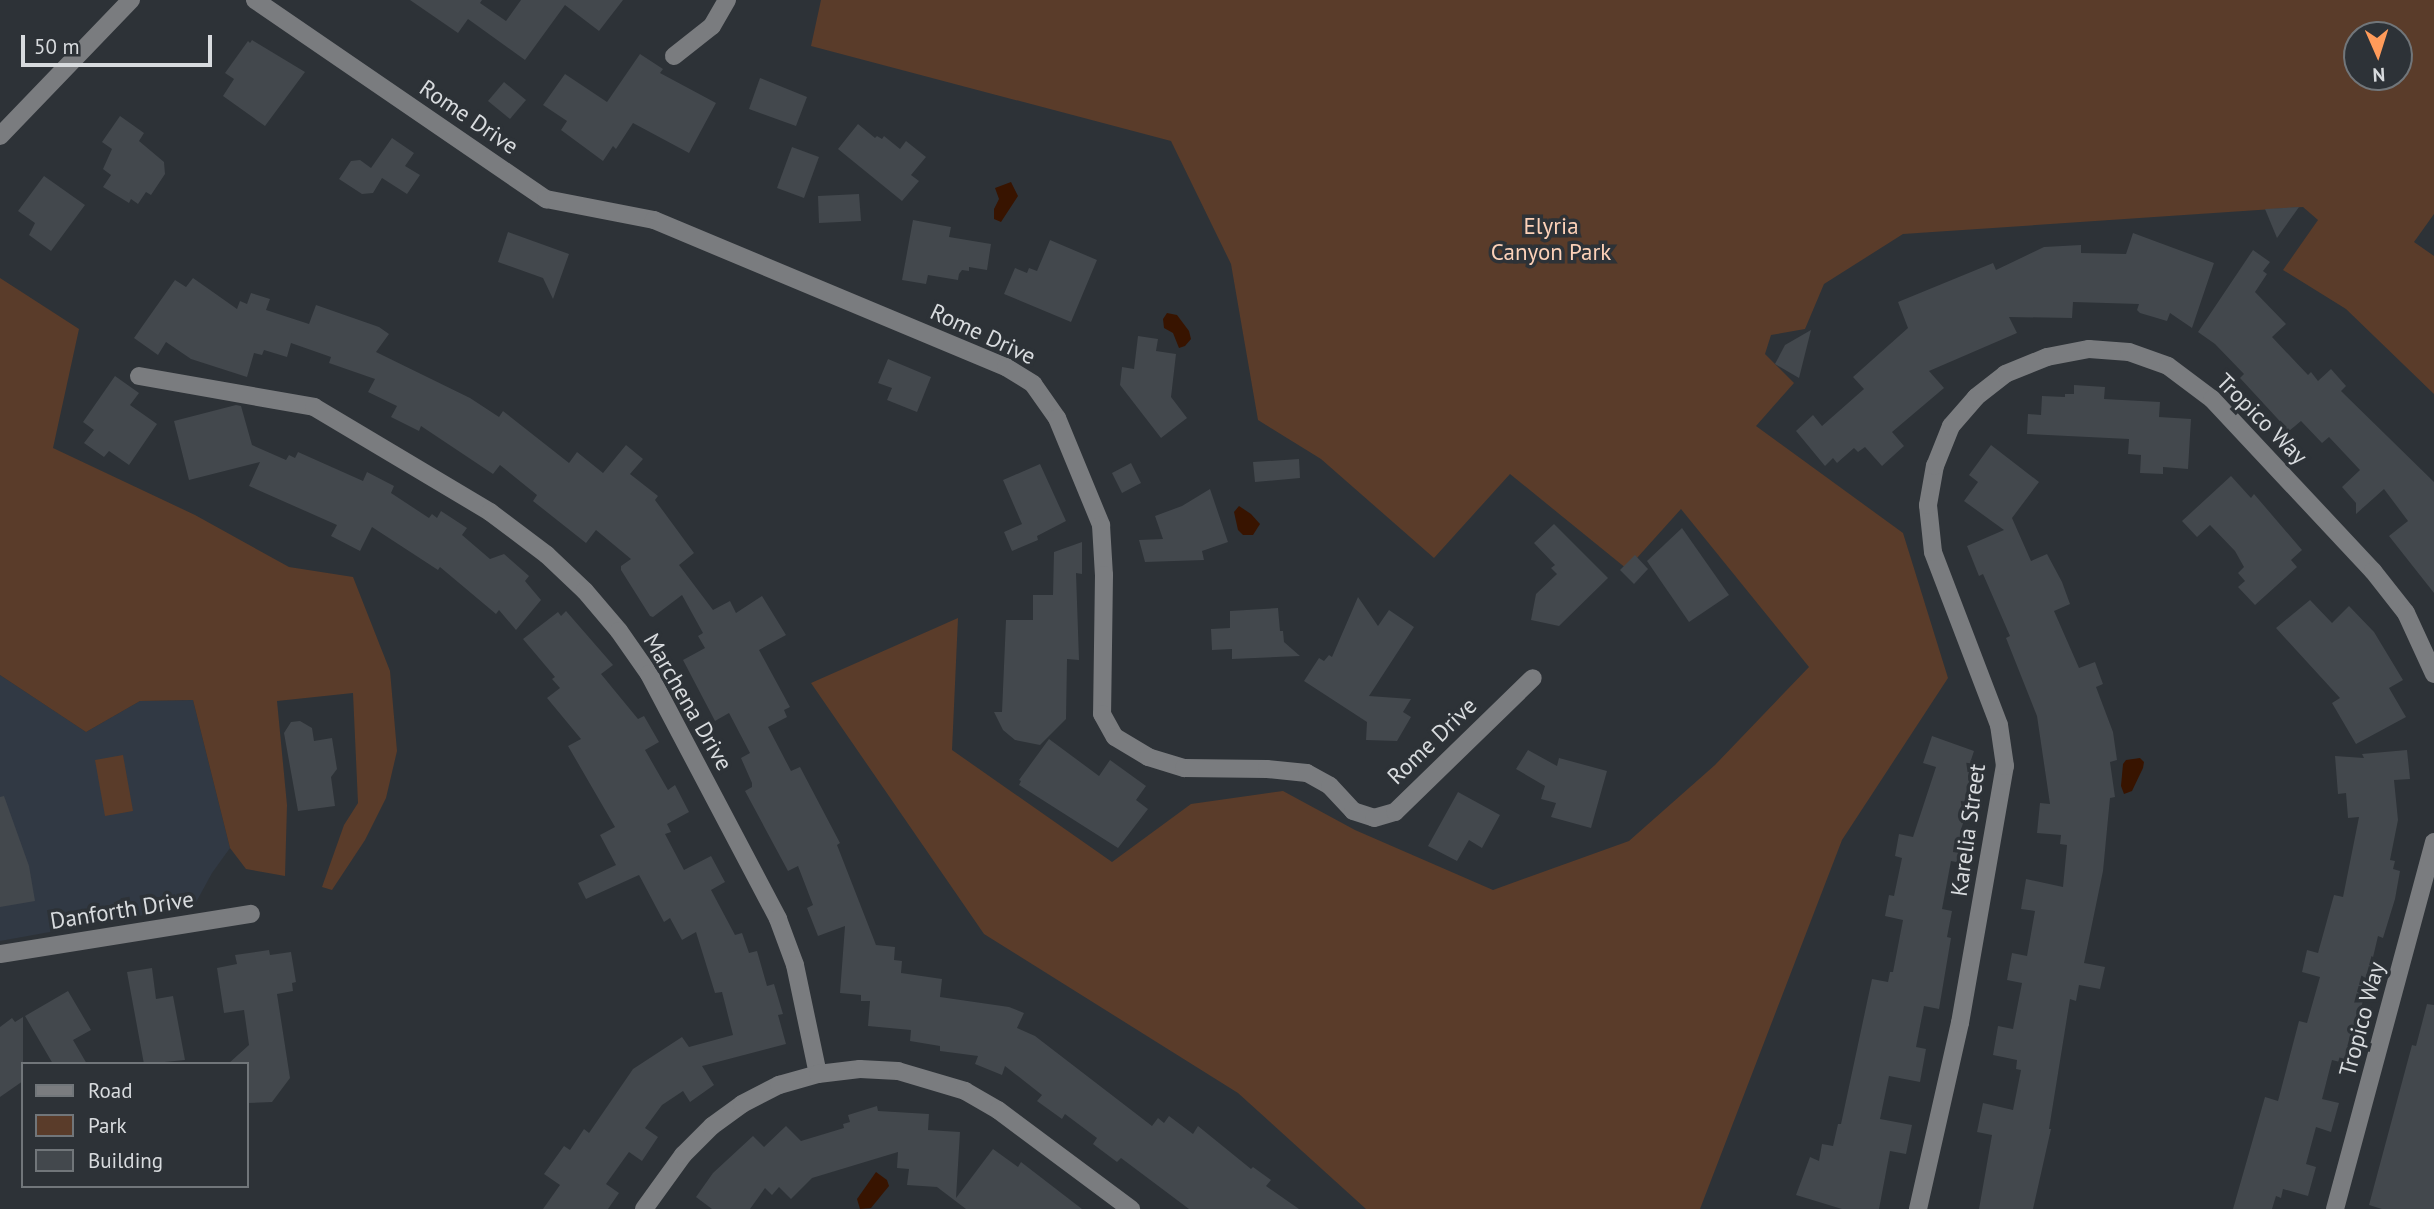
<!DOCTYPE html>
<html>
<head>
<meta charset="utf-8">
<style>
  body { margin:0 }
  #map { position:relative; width:2434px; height:1209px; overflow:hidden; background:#2d3237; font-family:"PT Sans",sans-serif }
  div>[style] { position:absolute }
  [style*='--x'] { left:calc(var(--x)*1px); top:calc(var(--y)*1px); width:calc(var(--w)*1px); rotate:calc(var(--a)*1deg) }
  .built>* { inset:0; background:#313944 }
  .green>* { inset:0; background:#5a3c2a }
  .water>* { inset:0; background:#381400 }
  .building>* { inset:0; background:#43484d }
  .minor>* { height:18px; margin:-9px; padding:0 9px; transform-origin:9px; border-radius:9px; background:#7a7c7f }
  span { translate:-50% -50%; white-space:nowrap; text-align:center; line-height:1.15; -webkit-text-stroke:7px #2d3237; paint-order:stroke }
  .street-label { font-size:23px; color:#d8dbde }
  .park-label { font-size:23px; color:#fcd1b8 }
  .legend { position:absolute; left:21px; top:1062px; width:228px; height:126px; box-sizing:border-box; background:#2d3237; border:2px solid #71767a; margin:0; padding:9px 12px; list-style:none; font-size:21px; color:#d8dbde }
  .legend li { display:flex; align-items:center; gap:14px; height:35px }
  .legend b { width:35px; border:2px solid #71767a }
  .north { position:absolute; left:2343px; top:21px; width:70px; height:70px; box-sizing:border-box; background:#2d3237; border:2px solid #71767a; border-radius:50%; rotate:177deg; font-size:19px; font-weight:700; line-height:28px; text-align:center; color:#d8dbde }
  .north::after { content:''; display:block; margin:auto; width:24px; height:32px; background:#ff9b5a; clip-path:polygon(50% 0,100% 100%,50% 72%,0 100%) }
  .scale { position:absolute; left:21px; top:35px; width:191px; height:32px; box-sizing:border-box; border:4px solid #d8dbde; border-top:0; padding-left:9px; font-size:21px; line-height:24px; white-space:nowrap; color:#d8dbde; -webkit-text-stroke:5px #2d3237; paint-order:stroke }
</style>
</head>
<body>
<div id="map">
  <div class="built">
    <i style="clip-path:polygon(0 675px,86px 732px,140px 701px,193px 700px,230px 848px,212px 873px,194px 906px,0 941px)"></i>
  </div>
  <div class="green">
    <i style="clip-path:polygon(evenodd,821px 0,2434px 0,2434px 214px,2414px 242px,2434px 256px,2434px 394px,2346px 309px,2283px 270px,2318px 220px,2303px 207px,1903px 234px,1824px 284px,1805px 329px,1771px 335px,1765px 354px,1794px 383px,1756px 426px,1903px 533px,1948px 678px,1842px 840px,1700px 1209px,1366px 1209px,1238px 1093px,984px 934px,811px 683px,958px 618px,952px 750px,1112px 862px,1191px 804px,1283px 791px,1355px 830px,1493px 890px,1629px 841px,1715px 765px,1809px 667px,1681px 509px,1627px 569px,1510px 474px,1434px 558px,1321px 459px,1258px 420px,1231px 264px,1171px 141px,811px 46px,821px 0,2357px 35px,2399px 35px,2399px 77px,2357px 77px,2357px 35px)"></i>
    <i style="clip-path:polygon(0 278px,79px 329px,53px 448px,195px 515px,289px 567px,353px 577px,390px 671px,397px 751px,386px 798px,365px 840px,332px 890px,322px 887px,344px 825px,358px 803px,353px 693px,277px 701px,287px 805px,285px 876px,246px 869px,230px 848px,193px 700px,140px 701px,86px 732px,0 675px)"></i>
    <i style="clip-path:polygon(123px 755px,133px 811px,105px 816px,95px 760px)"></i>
  </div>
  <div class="water">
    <i style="clip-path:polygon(1011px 182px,1018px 196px,1001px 222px,994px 219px,994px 209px,999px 199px,995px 188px)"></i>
    <i style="clip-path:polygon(1167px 313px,1177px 315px,1189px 331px,1191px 339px,1185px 346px,1179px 348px,1173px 333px,1164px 328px,1163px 319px)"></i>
    <i style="clip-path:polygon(1239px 506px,1251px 514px,1260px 524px,1253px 535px,1243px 535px,1238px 530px,1234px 512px)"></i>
    <i style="clip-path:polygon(2140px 758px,2144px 762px,2143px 768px,2132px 791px,2124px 794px,2121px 786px,2123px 764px,2126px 760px)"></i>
    <i style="clip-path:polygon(876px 1172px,887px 1180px,889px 1186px,871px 1208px,860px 1209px,857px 1199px)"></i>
  </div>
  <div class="building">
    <i style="clip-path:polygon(410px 0,482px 0,480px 3px,506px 21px,521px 0,623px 0,599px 31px,565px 5px,525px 60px,468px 19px,458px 33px)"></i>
    <i style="clip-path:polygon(252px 40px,305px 72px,265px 126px,223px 96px,234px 79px,225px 73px,248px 41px,250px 43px)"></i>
    <i style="clip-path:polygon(640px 54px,663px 69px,660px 73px,716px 103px,689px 153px,633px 123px,616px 149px,613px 146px,603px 161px,561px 130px,567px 121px,543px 105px,565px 74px,607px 102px)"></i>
    <i style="clip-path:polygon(760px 78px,807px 97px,796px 126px,749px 109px)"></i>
    <i style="clip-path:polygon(504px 82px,526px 100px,510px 119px,488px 101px)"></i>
    <i style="clip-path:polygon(120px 116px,144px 133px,139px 141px,164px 162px,165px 174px,151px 195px,146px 192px,138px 204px,131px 199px,129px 203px,103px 187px,111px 175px,103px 169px,112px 149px,102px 142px)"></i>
    <i style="clip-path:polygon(858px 124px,875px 138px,877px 136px,882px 139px,884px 136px,900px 149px,906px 141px,926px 157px,911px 175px,919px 181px,902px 201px,838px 149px)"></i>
    <i style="clip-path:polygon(392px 138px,414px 153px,405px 166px,420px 175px,407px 194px,382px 178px,373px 193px,362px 194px,339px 179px,351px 161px,360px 160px,371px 168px)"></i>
    <i style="clip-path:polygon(792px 147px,819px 157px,804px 198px,777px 188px)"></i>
    <i style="clip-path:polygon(44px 176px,85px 205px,51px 251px,29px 235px,35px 223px,18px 211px)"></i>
    <i style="clip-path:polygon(859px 194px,861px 221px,819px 223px,818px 196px)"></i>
    <i style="clip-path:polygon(2299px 207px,2277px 238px,2265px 209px)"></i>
    <i style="clip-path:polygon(913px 220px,951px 227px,949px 237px,991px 244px,987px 270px,969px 267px,969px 271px,962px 270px,959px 274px,958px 280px,928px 275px,926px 284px,902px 280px)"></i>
    <i style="clip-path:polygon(508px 232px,569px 254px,553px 299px,543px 278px,498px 262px)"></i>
    <i style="clip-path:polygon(2133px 233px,2214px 263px,2192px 328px,2170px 313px,2167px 321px,2140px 313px,2137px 310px,2139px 304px,2073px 302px,2072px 318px,2009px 317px,2017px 333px,1929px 371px,1944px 388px,1892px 432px,1904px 446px,1882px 466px,1865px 447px,1858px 452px,1854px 448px,1837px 463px,1833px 458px,1825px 466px,1796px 431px,1813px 415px,1822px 426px,1864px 389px,1853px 377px,1908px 328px,1898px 302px,1993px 263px,1996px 270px,2044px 247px,2081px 245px,2081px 253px,2126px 254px)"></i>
    <i style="clip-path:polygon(1050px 240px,1097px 260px,1071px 322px,1004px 294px,1015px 268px,1027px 273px,1029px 268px,1037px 271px)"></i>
    <i style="clip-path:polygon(2253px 250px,2270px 262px,2263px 271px,2267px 274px,2255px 292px,2286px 324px,2272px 337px,2308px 375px,2311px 372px,2318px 381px,2331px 369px,2346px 386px,2341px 391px,2434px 482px,2434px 593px,2389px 536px,2408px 521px,2384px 489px,2356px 514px,2356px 503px,2342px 487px,2360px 470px,2329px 437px,2322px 443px,2301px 421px,2289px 431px,2240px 378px,2244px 374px,2215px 344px,2198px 332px)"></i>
    <i style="clip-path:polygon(193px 278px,237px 309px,240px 301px,247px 304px,251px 293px,270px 299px,266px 310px,309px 324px,316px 305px,379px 327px,389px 334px,376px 352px,470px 398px,499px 417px,503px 411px,569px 463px,577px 452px,603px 473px,626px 445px,643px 459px,630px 474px,658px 496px,655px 500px,694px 553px,679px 565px,713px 610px,730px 601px,736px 613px,762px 596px,786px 635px,759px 650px,790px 707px,784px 710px,787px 717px,768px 727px,791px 771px,800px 767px,840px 843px,837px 845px,876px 945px,895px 947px,894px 960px,902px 961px,901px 973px,942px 979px,940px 997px,1009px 1007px,1024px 1013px,1017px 1028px,1035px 1036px,1152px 1126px,1158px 1118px,1164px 1123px,1169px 1116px,1193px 1134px,1198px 1126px,1251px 1169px,1253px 1167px,1271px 1180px,1266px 1186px,1299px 1209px,1189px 1209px,1121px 1158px,1117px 1162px,1093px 1144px,1097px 1138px,1065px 1114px,1062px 1119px,1037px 1101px,1042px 1095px,1005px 1066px,1002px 1075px,975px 1064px,978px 1056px,940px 1051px,940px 1046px,910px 1041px,911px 1030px,868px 1026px,870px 1001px,861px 1001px,861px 995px,840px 993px,845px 926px,818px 936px,807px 908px,813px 905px,798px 866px,788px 871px,745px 791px,752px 787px,752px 783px,741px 758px,750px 753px,729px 713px,715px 721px,683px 660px,705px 648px,698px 636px,703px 633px,682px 595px,653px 617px,650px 616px,621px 570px,621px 566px,631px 559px,596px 530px,586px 543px,533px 501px,537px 495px,500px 465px,493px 474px,421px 426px,419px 431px,391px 417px,397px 406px,368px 392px,375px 379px,329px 363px,331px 357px,291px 343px,287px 357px,264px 350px,262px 355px,254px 353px,247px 377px,191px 359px,166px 342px,158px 355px,134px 338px,175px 280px,186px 287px)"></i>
    <i style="clip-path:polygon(1811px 330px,1799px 378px,1775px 364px,1785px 345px)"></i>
    <i style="clip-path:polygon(1138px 336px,1158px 339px,1156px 351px,1176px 354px,1171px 397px,1187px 418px,1161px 438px,1120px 385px,1122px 367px,1134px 369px)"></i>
    <i style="clip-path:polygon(888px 359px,931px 377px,917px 412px,887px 400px,892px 388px,878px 383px)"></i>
    <i style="clip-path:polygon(115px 376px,139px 393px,130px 405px,157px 424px,129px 465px,109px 451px,104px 457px,84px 443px,94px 430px,83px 422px)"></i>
    <i style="clip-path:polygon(2074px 385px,2105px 387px,2104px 399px,2160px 402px,2159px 417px,2191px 419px,2188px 469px,2163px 467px,2163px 474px,2140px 473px,2141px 455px,2128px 454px,2129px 439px,2027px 434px,2028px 414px,2041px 415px,2042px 396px,2065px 397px,2065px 394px,2074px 394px)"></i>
    <i style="clip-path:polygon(236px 405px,241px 406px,252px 445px,286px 460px,289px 455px,295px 458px,298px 452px,363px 481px,367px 472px,394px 486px,391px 493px,429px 518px,432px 514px,437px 518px,441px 511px,467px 528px,462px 535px,490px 559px,504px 554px,529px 576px,525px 581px,541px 600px,516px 630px,499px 610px,496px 614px,440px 567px,438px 570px,372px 527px,360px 551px,331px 536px,337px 525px,249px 486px,260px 462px,189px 480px,174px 421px)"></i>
    <i style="clip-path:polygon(1991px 445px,2039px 482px,2012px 518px,2031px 561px,2047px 554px,2062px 582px,2070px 604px,2054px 611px,2079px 668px,2095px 662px,2103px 684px,2096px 687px,2113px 732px,2117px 760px,2110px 762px,2115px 797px,2110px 798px,2103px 871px,2084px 963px,2105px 967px,2100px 989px,2079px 985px,2076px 1001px,2070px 999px,2049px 1129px,2051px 1129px,2033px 1209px,1979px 1209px,1992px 1135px,1977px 1132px,1983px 1103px,2013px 1110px,2021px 1070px,2016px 1069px,2017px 1060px,1993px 1055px,1998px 1026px,2013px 1029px,2022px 983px,2007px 980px,2012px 953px,2027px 956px,2035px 911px,2021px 909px,2026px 879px,2063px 887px,2067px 845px,2060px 844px,2061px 835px,2037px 833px,2040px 803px,2050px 804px,2037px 716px,2006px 638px,2010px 636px,1983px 574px,1979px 576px,1967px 546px,2004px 530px,1964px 501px,1978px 482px,1969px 475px)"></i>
    <i style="clip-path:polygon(1299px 459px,1300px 478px,1255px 482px,1253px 462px)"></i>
    <i style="clip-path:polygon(1131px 463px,1141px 483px,1122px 493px,1112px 473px)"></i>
    <i style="clip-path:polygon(1040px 464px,1066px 521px,1037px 536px,1038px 540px,1012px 551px,1004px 532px,1022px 524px,1003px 480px)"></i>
    <i style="clip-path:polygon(2231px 476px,2251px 498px,2254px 494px,2302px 550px,2291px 560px,2297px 567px,2255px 605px,2238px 587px,2245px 581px,2238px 573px,2244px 567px,2235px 551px,2210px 525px,2197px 537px,2182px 521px)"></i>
    <i style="clip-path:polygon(1210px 489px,1228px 542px,1202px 551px,1204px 560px,1145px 562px,1139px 540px,1163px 539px,1155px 516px,1182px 506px)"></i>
    <i style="clip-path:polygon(1554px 524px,1608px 578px,1559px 626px,1531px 620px,1536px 594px,1557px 574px,1551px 568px,1555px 565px,1534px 543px)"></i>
    <i style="clip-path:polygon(1682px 528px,1729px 595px,1689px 622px,1647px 561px)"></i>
    <i style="clip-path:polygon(1082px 542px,1082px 574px,1076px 573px,1079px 660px,1067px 659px,1066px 719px,1040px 745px,1015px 740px,1003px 730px,994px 712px,1002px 712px,1006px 620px,1033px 620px,1033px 595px,1053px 595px,1054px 552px)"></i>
    <i style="clip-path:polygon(1635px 555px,1648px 569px,1634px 584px,1620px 570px)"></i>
    <i style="clip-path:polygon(1358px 597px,1378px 626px,1389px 610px,1414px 627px,1369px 696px,1411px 699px,1403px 712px,1411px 717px,1397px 741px,1366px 740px,1367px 722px,1304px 681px,1319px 658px,1324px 661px,1329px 655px,1332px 657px)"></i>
    <i style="clip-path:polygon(2310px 600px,2332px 623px,2349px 606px,2374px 632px,2403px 680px,2389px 688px,2406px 717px,2356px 744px,2332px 703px,2340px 698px,2276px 628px)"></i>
    <i style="clip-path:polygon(1278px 608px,1280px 631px,1283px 631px,1284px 642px,1300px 656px,1232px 659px,1232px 649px,1212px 650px,1211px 629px,1230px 628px,1230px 611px)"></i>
    <i style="clip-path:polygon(566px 611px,613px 665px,601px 674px,638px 719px,644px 716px,659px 742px,645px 750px,668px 790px,675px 785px,689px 812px,667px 824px,671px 832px,665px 834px,684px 870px,711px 856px,725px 882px,711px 890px,735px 935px,742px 933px,749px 953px,757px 951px,767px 986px,774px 984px,783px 1014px,778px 1015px,786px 1044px,702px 1066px,714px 1085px,690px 1102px,683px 1091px,662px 1105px,645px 1128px,658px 1137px,642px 1161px,629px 1152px,606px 1184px,619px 1193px,608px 1209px,543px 1209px,560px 1185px,544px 1174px,564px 1146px,570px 1150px,584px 1129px,589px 1133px,633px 1069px,682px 1037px,689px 1047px,733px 1035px,722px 992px,715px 993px,696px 932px,682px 940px,670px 918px,664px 922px,639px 875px,586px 899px,578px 883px,616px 865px,600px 835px,615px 827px,568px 746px,581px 739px,547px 698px,560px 688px,552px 679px,555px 677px,523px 639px,558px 612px,561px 616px)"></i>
    <i style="clip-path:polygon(300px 721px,312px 728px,314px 741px,332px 738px,337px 769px,331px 777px,335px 806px,298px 811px,284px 733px,291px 722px)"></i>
    <i style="clip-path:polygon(1932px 736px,1974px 751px,1971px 760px,1978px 763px,1971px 784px,1976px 786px,1960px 832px,1972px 835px,1966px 864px,1951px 861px,1942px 909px,1952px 911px,1947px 937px,1951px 938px,1939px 1009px,1924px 1006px,1916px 1047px,1926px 1049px,1920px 1082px,1889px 1076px,1880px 1119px,1912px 1125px,1906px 1154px,1890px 1151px,1879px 1209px,1842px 1209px,1796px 1195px,1810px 1157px,1819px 1161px,1822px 1144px,1833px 1146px,1838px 1124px,1841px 1124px,1872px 979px,1888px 982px,1890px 972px,1893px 972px,1903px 920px,1885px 916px,1889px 895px,1894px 896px,1902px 858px,1895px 856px,1899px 834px,1913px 837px,1936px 767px,1923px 763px)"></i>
    <i style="clip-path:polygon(1049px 739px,1099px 776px,1110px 760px,1146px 786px,1136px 800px,1148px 809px,1118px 848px,1019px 785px,1021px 781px,1019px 780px)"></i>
    <i style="clip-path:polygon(1528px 750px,1557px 766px,1559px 758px,1607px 771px,1591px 828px,1551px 817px,1556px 803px,1541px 799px,1545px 786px,1516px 769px)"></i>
    <i style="clip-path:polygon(2407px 750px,2410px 779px,2394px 780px,2398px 820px,2390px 860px,2395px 861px,2393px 869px,2400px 871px,2395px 899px,2383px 938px,2378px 936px,2348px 1064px,2332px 1060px,2322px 1099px,2339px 1103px,2331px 1132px,2316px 1127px,2306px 1164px,2316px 1167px,2308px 1196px,2283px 1189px,2281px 1198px,2276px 1196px,2272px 1209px,2233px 1209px,2265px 1097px,2278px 1101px,2299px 1021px,2307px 1023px,2320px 977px,2302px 972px,2307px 950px,2318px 953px,2334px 895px,2343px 897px,2359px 817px,2348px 818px,2346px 793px,2338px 794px,2335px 756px,2364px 758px,2362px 754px)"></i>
    <i style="clip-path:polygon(1458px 792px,1500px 815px,1482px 848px,1469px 840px,1457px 861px,1428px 846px)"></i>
    <i style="clip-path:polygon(4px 796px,29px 866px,35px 901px,0 907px,0 797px)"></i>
    <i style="clip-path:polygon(269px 950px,270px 955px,291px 952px,296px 982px,292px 983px,293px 991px,277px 994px,290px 1078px,272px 1102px,247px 1103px,247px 1064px,228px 1064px,249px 1045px,244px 1010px,224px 1013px,217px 968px,237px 964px,235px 955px)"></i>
    <i style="clip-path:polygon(152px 968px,156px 999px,173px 996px,185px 1060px,144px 1064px,127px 972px)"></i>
    <i style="clip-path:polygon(68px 991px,91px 1030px,73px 1040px,87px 1064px,53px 1064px,25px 1016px)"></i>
    <i style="clip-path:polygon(2427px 1004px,2434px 1005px,2434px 1209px,2382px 1209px,2369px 1205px,2412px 1045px,2416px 1046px)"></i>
    <i style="clip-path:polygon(23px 1017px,23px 1081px,0 1097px,0 1027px,12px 1018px,15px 1022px)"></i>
    <i style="clip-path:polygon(877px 1106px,878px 1111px,929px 1114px,928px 1130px,960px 1132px,956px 1198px,993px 1149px,1018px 1167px,1021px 1162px,1082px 1209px,966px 1209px,937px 1187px,907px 1185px,909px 1169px,897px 1168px,898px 1152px,812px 1178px,791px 1199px,779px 1187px,772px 1195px,765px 1188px,750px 1209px,712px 1209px,696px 1197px,713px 1173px,753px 1136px,764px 1147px,786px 1126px,801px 1141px,844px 1128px,843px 1124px,850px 1122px,848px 1115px)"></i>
  </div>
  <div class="minor">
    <i style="--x:255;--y:0;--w:353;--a:34.4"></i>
    <i style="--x:546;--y:199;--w:110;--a:11"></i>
    <i style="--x:654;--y:220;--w:381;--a:22.7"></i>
    <i style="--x:1006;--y:367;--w:32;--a:32"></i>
    <i style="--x:1033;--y:384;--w:42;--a:54.8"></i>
    <i style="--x:1057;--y:418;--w:116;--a:67.6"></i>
    <i style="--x:1101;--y:525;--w:50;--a:86.6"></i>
    <i style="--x:1104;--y:575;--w:139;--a:90.8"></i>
    <i style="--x:1102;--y:714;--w:26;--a:61"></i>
    <i style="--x:1115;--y:737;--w:39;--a:31"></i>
    <i style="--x:1148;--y:757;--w:38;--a:17"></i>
    <i style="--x:1184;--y:768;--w:83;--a:0.7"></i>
    <i style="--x:1267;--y:769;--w:40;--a:5.7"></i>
    <i style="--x:1307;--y:773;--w:26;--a:29"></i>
    <i style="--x:1330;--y:786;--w:34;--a:47"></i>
    <i style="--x:1353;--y:811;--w:22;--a:18"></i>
    <i style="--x:1374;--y:818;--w:22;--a:-16"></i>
    <i style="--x:1395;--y:812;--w:192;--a:-44.2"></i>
    <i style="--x:674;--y:56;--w:48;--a:-38.3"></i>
    <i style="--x:712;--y:26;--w:30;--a:-60"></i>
    <i style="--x:0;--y:136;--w:189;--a:-46.1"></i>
    <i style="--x:139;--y:376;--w:178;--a:10"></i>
    <i style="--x:314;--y:407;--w:205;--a:30.8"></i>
    <i style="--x:490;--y:512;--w:71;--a:37"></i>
    <i style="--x:547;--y:555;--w:52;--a:43.5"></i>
    <i style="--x:585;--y:591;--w:52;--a:49.6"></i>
    <i style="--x:619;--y:631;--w:52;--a:55.1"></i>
    <i style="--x:649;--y:674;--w:277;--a:62.2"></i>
    <i style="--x:778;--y:919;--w:49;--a:69.7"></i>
    <i style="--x:795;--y:965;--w:111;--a:78.1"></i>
    <i style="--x:0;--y:954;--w:254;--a:-9.1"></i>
    <i style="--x:644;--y:1209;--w:67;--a:-54.2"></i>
    <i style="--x:683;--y:1155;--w:41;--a:-45"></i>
    <i style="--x:712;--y:1126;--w:37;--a:-36"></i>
    <i style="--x:742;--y:1104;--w:42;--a:-27.2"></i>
    <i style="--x:779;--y:1085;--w:41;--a:-15.8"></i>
    <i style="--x:818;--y:1074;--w:42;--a:-6.8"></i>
    <i style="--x:860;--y:1069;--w:38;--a:3"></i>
    <i style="--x:898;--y:1071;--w:70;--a:16.6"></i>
    <i style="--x:965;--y:1091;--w:38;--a:30"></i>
    <i style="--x:998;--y:1110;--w:166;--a:36.7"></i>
    <i style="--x:1918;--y:1209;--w:191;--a:-77.3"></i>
    <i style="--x:1960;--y:1023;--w:261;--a:-80.1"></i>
    <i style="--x:2005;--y:766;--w:41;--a:-98.3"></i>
    <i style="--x:1999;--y:725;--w:185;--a:-110.9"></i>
    <i style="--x:1933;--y:552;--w:47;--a:-96.1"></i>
    <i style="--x:1928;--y:505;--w:40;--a:-80"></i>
    <i style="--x:1935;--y:466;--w:43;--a:-68.2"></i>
    <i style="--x:1951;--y:426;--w:38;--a:-49"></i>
    <i style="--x:1976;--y:397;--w:37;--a:-38"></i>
    <i style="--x:2005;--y:374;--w:45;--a:-22"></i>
    <i style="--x:2047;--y:357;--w:43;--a:-10.8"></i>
    <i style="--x:2089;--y:349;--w:40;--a:4.3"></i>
    <i style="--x:2129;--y:352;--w:41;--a:19.7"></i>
    <i style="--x:2168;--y:366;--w:55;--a:36.9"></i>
    <i style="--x:2212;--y:399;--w:236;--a:46.9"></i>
    <i style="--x:2373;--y:571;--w:53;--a:51.8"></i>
    <i style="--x:2406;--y:613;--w:67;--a:65.3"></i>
    <i style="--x:2335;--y:1209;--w:380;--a:-74.9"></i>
  </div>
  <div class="street-label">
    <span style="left:469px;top:117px;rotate:34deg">Rome Drive</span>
    <span style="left:983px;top:334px;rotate:25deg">Rome Drive</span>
    <span style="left:2262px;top:419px;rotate:45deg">Tropico Way</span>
    <span style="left:688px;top:702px;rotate:60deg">Marchena Drive</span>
    <span style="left:1432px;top:741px;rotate:-44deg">Rome Drive</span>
    <span style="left:1968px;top:830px;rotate:-82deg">Karelia Street</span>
    <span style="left:122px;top:910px;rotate:-9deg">Danforth Drive</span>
    <span style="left:2362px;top:1019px;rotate:-75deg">Tropico Way</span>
  </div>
  <div class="park-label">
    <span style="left:1551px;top:239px">Elyria<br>Canyon Park</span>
  </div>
  <ul class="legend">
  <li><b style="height:9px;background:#7a7c7f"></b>Road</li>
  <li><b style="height:19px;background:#5a3c2a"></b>Park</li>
  <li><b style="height:19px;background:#43484d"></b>Building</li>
  </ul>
  <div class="north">N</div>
  <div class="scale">50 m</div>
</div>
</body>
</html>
